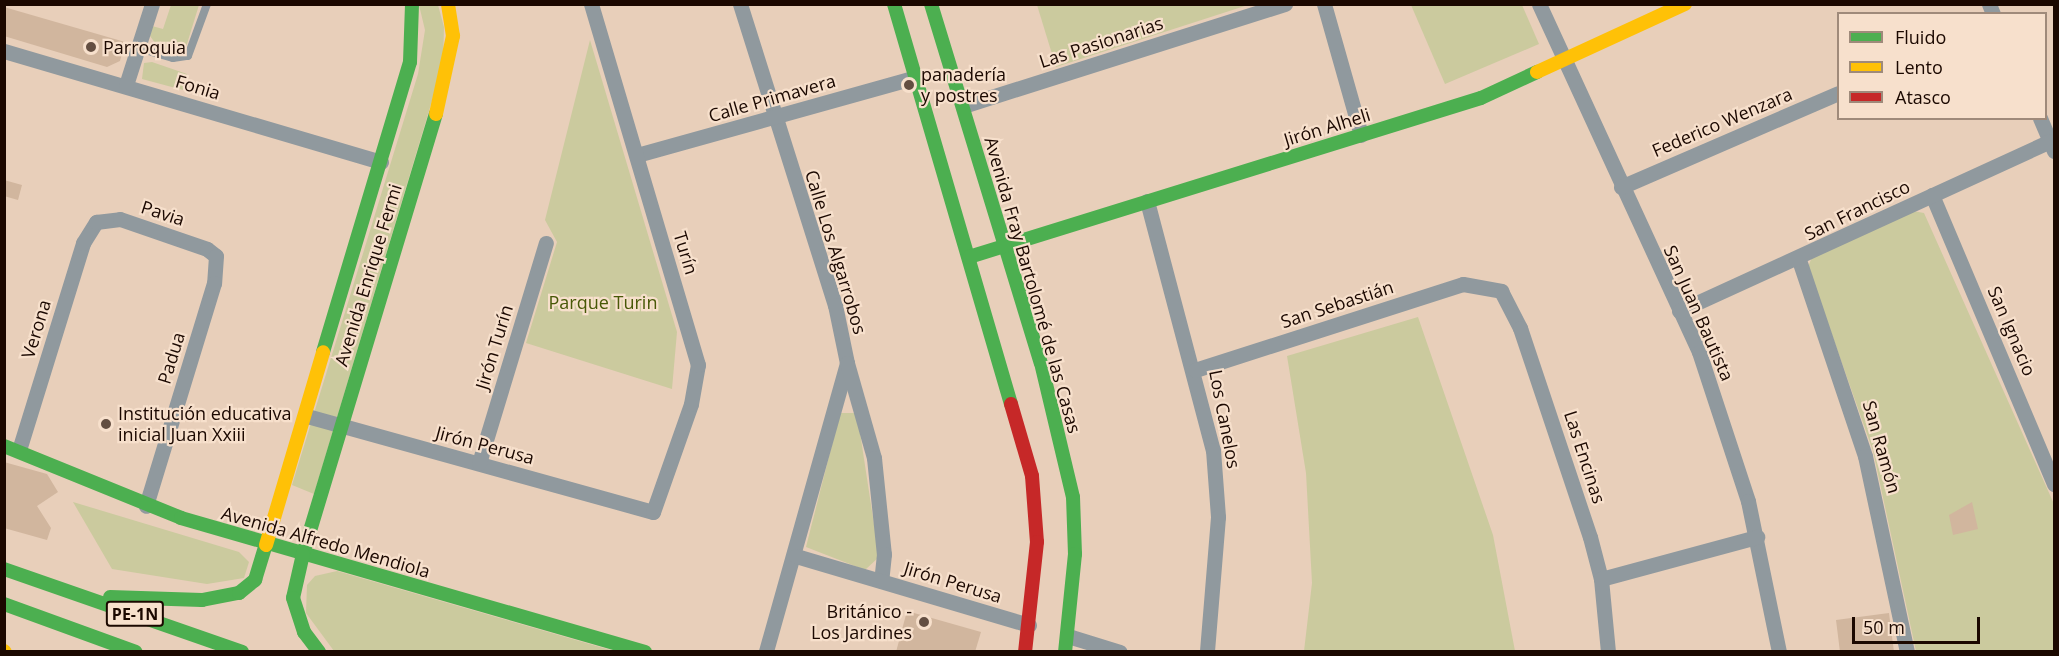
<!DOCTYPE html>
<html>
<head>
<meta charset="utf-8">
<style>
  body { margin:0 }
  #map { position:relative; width:2059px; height:656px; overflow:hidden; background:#e8cfba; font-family:"Open Sans",sans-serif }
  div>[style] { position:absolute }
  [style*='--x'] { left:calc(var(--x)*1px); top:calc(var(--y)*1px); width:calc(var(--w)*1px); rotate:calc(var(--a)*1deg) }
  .green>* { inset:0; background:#cbca9e }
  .building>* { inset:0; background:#d1b69e }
  .lane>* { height:8px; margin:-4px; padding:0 4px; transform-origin:4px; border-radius:4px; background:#90999e }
  .street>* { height:15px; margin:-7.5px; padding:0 7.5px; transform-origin:7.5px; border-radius:7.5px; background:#90999e }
  .fast>* { height:14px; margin:-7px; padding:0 7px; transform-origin:7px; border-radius:7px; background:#4caf50 }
  .slow>* { height:14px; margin:-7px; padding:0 7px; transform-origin:7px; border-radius:7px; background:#ffc107 }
  .jam>* { height:14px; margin:-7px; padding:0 7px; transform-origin:7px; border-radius:7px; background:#c62828 }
  .dots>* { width:16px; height:16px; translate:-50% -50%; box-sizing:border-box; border:3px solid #f7e0cc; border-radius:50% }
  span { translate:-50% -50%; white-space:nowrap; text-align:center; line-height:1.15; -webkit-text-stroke:4.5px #f7e0cc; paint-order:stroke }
  .shield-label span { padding:2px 4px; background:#f7e0cc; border:2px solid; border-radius:4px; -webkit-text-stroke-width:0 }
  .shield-label { font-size:16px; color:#1b0800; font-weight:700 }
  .street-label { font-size:18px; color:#1b0800 }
  .poi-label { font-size:18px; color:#1b0800 }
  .left { translate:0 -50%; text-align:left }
  .right { translate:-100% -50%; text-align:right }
  .park-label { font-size:18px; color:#475807 }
  .frame { position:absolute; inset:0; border:6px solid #1b0800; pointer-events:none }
  .legend { position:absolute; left:1837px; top:12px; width:210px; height:108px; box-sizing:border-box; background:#f7e0cc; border:2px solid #9f8a7a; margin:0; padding:8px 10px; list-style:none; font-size:18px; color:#1b0800 }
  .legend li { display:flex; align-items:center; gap:12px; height:30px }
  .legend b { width:30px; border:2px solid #9f8a7a }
  .scale { position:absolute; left:1852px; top:617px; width:128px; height:27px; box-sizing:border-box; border:3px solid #1b0800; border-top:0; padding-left:8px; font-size:18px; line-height:21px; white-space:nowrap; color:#1b0800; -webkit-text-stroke:4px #f7e0cc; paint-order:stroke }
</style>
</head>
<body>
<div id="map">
  <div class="green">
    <i style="clip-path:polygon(1251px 4px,1056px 67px,1037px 5px,1037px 4px)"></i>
    <i style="clip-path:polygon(171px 5px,199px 5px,186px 47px,179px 52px,158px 47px,150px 36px,152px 26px,163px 29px)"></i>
    <i style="clip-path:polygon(419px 5px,438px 5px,444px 27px,443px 64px,314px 494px,292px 485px,418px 74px,425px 30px)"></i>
    <i style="clip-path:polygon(1411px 5px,1522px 5px,1539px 44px,1445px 84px)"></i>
    <i style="clip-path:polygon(590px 40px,677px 332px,672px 389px,526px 343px,557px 242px,545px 220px)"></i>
    <i style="clip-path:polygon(152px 62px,187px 74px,183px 90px,142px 79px,144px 63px)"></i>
    <i style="clip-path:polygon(1913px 211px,1924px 213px,2054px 504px,2054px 651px,1916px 651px,1873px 451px,1808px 267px,1812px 257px)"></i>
    <i style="clip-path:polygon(1418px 317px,1493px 535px,1515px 651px,1304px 651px,1312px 583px,1306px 473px,1287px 356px)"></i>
    <i style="clip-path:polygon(840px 413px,857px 413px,879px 557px,865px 570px,806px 547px)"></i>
    <i style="clip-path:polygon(73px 502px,239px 552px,249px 562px,244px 578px,207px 584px,112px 569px)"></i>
    <i style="clip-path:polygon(337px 571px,614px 651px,334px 651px,306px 613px,307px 585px,315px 576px)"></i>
  </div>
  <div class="building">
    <i style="clip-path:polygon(4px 7px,125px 42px,120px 61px,107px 67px,4px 36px)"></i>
    <i style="clip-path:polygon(4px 180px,22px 185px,18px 200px,4px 196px)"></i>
    <i style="clip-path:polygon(4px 462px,47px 474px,58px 492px,37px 506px,51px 528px,47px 540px,4px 528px)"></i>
    <i style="clip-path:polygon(1972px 502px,1978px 529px,1953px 535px,1949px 515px)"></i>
    <i style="clip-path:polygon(907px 611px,981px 632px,975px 652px,896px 652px)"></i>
    <i style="clip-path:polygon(1889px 613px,1894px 652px,1840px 652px,1836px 620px)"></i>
  </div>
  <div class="lane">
    <i style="--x:138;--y:48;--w:36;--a:16"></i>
    <i style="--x:173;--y:58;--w:15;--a:-8"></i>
    <i style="--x:188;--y:56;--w:55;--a:-69.9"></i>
  </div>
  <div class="street">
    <i style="--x:740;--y:4;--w:316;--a:72.5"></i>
    <i style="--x:835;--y:305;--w:59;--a:78.3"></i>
    <i style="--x:847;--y:363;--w:300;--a:105.7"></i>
    <i style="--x:1324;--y:4;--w:136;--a:74.2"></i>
    <i style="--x:1539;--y:4;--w:383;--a:65.3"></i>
    <i style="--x:1699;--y:352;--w:157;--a:71.8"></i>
    <i style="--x:1748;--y:501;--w:154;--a:78.4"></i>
    <i style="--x:1989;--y:4;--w:11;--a:68"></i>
    <i style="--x:4;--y:51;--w:393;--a:16.4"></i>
    <i style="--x:126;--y:85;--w:85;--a:-72.2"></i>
    <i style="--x:963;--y:106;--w:338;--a:-17.6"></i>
    <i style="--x:2040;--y:118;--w:36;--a:67"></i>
    <i style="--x:637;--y:155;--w:290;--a:-15.6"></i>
    <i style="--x:1621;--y:187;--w:236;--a:-23.4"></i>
    <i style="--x:1932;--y:195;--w:314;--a:67.1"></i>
    <i style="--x:1147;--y:201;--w:258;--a:75.2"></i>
    <i style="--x:1213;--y:450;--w:67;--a:85.7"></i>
    <i style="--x:1218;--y:517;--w:135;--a:94.7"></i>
    <i style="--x:1799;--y:260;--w:207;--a:71.4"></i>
    <i style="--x:1865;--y:456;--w:200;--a:77.9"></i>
    <i style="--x:1679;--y:311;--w:408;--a:-24.6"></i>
    <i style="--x:847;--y:363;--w:99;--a:74.1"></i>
    <i style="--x:874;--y:458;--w:97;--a:84.1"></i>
    <i style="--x:884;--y:554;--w:27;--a:96"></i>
    <i style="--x:1195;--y:370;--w:281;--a:-17.8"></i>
    <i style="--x:1463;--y:284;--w:39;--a:10"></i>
    <i style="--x:1501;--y:291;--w:42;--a:62.8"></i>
    <i style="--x:1520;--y:328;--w:220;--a:71.5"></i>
    <i style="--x:1590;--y:537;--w:43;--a:75.3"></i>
    <i style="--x:1601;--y:579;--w:73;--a:84.5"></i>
    <i style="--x:307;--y:416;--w:359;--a:15.5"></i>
    <i style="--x:653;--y:512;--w:114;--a:-70.6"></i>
    <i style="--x:691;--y:404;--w:40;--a:-80"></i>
    <i style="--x:698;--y:365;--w:377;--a:-106.5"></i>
    <i style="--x:19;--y:450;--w:217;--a:-72.8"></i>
    <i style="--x:83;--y:243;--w:25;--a:-58"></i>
    <i style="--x:96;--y:222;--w:24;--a:-7"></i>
    <i style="--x:120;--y:219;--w:92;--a:19"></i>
    <i style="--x:207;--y:249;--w:11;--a:38"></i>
    <i style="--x:216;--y:256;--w:27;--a:94"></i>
    <i style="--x:214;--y:283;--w:233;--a:107"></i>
    <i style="--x:479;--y:463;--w:230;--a:-73.1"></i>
    <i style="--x:796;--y:556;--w:243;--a:16.5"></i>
    <i style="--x:1601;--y:579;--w:162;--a:-15.1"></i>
    <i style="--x:1068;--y:636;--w:54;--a:17.1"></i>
  </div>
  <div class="fast">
    <i style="--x:894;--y:4;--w:417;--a:73.7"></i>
    <i style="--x:931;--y:4;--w:375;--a:73"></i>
    <i style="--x:1041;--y:363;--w:138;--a:76.6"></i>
    <i style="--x:1073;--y:497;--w:57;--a:88"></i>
    <i style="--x:1075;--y:554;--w:99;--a:95.8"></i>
    <i style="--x:969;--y:257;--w:536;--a:-17.25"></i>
    <i style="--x:1481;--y:98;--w:62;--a:-24.9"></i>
    <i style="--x:323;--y:352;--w:303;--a:-73.3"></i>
    <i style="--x:410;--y:62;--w:58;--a:-88"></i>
    <i style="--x:4;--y:446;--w:191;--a:22.1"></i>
    <i style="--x:181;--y:518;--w:483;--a:16.1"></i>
    <i style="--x:303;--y:554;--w:460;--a:-73.2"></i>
    <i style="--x:303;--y:554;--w:45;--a:102.8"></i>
    <i style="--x:293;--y:598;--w:36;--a:72"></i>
    <i style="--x:304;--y:632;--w:25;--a:53"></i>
    <i style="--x:4;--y:569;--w:252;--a:19.2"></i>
    <i style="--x:110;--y:597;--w:92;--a:1.9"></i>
    <i style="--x:202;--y:600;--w:38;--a:-11"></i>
    <i style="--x:239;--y:593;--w:21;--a:-39"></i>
    <i style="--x:255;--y:580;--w:37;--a:-73"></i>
    <i style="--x:4;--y:604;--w:140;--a:20"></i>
  </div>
  <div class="slow">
    <i style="--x:1537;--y:72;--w:163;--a:-24.7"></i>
    <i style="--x:436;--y:114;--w:80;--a:-77.7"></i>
    <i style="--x:453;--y:36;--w:32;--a:-99"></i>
    <i style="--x:266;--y:545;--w:201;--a:-73.5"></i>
    <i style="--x:4;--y:651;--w:1;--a:45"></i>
  </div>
  <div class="jam">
    <i style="--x:1011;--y:404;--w:75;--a:73.7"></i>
    <i style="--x:1032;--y:476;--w:66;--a:85.7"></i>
    <i style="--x:1037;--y:542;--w:111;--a:96.2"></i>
  </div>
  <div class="dots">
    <i style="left:91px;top:47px;background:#634e41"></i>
    <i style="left:909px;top:85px;background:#634e41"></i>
    <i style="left:106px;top:424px;background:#634e41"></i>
    <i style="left:924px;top:622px;background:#634e41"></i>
  </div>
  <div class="shield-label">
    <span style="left:135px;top:614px">PE-1N</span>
  </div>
  <div class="street-label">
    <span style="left:1101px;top:42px;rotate:-18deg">Las Pasionarias</span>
    <span style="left:198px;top:87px;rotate:17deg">Fonia</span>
    <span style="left:772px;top:98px;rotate:-16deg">Calle Primavera</span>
    <span style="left:1722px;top:122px;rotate:-23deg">Federico Wenzara</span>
    <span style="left:1327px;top:127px;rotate:-17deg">Jirón Alheli</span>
    <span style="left:1857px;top:210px;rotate:-26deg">San Francisco</span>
    <span style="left:163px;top:213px;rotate:18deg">Pavia</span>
    <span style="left:836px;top:252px;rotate:73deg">Calle Los Algarrobos</span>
    <span style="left:686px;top:253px;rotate:73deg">Turín</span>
    <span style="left:368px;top:275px;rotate:-73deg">Avenida Enrique Fermi</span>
    <span style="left:1033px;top:285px;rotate:74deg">Avenida Fray Bartolomé de las Casas</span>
    <span style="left:1337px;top:304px;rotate:-18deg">San Sebastián</span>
    <span style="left:1699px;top:313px;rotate:66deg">San Juan Bautista</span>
    <span style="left:36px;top:329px;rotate:-73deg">Verona</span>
    <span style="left:2012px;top:331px;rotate:67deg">San Ignacio</span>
    <span style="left:494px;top:347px;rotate:-73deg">Jirón Turín</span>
    <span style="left:171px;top:358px;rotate:-73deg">Padua</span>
    <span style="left:1225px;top:419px;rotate:79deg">Los Canelos</span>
    <span style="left:485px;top:445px;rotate:15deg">Jirón Perusa</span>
    <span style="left:1882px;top:447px;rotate:74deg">San Ramón</span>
    <span style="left:1585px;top:457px;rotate:72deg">Las Encinas</span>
    <span style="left:326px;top:542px;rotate:16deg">Avenida Alfredo Mendiola</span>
    <span style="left:953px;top:582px;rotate:17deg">Jirón Perusa</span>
  </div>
  <div class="poi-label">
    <span class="left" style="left:103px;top:47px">Parroquia</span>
    <span class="left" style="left:921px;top:85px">panadería<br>y postres</span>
    <span class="left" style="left:118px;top:424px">Institución educativa<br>inicial Juan Xxiii</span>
    <span class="right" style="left:912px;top:622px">Británico -<br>Los Jardines</span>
  </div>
  <div class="park-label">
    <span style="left:603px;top:302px">Parque Turin</span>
  </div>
  <div class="frame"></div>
  <ul class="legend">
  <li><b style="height:8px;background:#4caf50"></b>Fluido</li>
  <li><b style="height:8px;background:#ffc107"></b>Lento</li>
  <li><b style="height:8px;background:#c62828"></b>Atasco</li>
  </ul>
  <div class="scale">50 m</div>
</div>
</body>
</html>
